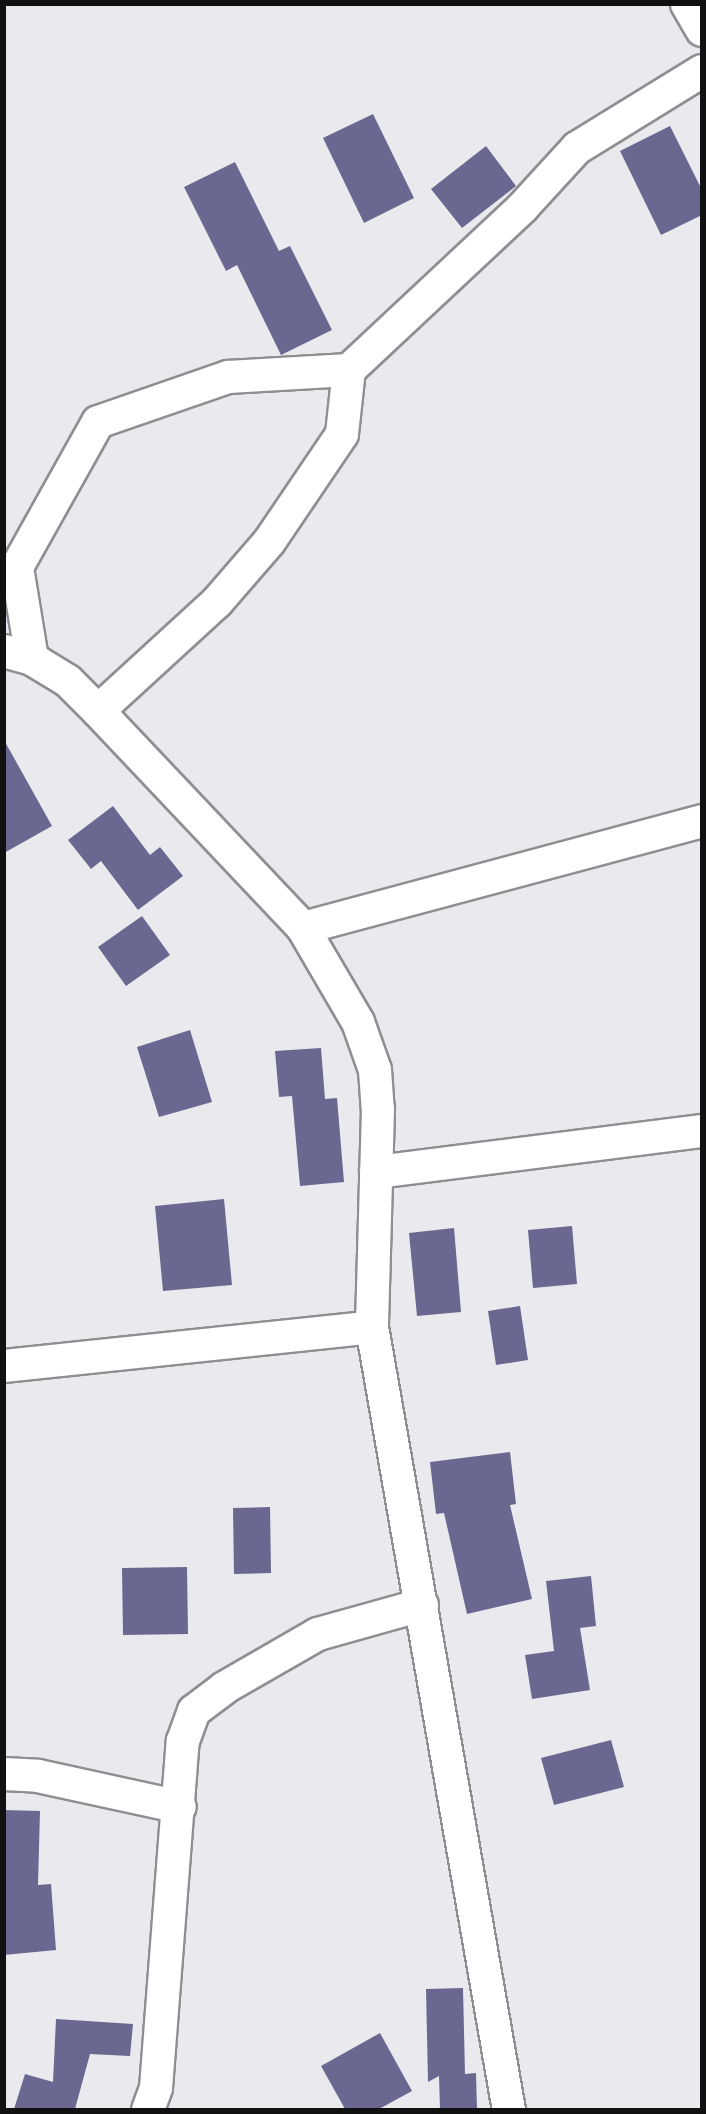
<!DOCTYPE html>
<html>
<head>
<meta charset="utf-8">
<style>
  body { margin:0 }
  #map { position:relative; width:706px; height:2114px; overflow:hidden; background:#eaeaee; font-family:Ubuntu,sans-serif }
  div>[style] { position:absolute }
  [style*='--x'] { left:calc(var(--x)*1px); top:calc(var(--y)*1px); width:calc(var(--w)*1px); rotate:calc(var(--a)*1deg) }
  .building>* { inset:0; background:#6a6890 }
  .roads { filter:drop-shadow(2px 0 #8f8f93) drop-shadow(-2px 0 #8f8f93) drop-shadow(0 2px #8f8f93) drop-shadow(0 -2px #8f8f93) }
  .minor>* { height:32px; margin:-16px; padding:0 16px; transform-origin:16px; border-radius:16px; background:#fff }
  span { translate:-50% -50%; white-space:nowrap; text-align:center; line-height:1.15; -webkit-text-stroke:5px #fff; paint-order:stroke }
  .frame { position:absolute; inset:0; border:6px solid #111112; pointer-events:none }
</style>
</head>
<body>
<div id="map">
  <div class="building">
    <i style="clip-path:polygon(373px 114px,414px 198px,364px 223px,323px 138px)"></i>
    <i style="clip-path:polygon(670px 126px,702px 190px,702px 215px,661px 235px,620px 151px)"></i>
    <i style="clip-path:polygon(486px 146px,516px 186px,462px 228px,431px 189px)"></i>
    <i style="clip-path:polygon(235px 162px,279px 251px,290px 246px,332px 330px,281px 355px,237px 265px,226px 271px,184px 187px)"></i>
    <i style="clip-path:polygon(4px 740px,52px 826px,4px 853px)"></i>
    <i style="clip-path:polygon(113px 806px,150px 855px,160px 847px,183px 876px,138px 910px,101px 861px,91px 869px,68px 840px)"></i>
    <i style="clip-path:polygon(142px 916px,170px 955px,126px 986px,98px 947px)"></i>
    <i style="clip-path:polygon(190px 1030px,212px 1102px,159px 1117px,137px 1047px)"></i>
    <i style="clip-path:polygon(321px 1048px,325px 1099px,337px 1098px,344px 1182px,300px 1186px,292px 1096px,279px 1097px,275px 1051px)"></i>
    <i style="clip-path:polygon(224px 1199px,232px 1285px,163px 1291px,155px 1206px)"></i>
    <i style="clip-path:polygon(572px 1226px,577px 1284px,533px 1288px,528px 1230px)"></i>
    <i style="clip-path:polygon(454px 1228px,461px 1312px,417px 1316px,409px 1233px)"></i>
    <i style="clip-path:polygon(520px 1306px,528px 1360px,496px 1365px,488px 1311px)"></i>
    <i style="clip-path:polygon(510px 1452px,516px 1504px,510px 1505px,532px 1599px,467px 1614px,444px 1513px,436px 1514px,430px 1462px)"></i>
    <i style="clip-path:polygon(270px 1507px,271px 1573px,234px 1574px,233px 1508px)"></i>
    <i style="clip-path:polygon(187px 1567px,188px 1634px,123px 1635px,122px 1568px)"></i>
    <i style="clip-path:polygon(591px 1576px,596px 1626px,580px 1628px,590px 1690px,532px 1699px,525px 1655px,554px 1651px,546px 1581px)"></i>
    <i style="clip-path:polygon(611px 1740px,624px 1787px,554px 1805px,541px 1758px)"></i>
    <i style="clip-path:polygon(4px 1810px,40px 1811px,38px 1885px,51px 1884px,56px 1950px,4px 1955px)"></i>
    <i style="clip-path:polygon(463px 1988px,465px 2074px,476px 2073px,477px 2109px,440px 2109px,439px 2076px,428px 2082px,426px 1989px)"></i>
    <i style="clip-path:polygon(56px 2019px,133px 2024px,130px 2056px,90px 2054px,75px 2109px,14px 2109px,25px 2074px,53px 2082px)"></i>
    <i style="clip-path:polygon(380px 2033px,412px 2091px,379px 2109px,345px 2109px,321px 2066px)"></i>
  </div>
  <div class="roads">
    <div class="minor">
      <i style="--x:687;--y:4;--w:30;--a:60"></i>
      <i style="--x:4;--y:651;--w:29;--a:16"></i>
      <i style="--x:32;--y:659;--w:42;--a:31.4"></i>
      <i style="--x:68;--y:681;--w:42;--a:45"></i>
      <i style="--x:98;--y:711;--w:299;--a:46.6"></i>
      <i style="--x:303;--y:928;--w:109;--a:59.7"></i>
      <i style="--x:358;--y:1022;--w:51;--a:70.5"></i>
      <i style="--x:375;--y:1070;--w:39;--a:86"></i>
      <i style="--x:378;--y:1109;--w:218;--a:91.6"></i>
      <i style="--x:372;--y:1327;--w:795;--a:80.08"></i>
      <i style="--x:32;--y:659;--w:93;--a:-99.3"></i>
      <i style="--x:17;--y:567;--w:166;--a:-60.8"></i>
      <i style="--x:98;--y:422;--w:138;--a:-19.1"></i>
      <i style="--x:228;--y:377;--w:121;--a:-3.3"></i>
      <i style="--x:98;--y:711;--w:161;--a:-42.5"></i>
      <i style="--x:217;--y:602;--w:79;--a:-49.1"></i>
      <i style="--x:269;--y:542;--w:130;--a:-55.9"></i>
      <i style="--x:342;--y:434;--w:64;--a:-83.8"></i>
      <i style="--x:349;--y:370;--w:237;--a:-43.1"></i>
      <i style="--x:522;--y:208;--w:81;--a:-47.5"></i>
      <i style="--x:577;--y:148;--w:147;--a:-31.6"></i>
      <i style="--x:303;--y:928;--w:413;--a:-15"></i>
      <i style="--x:376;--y:1172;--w:329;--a:-7.2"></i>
      <i style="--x:4;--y:1366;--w:370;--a:-6"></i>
      <i style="--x:4;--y:1774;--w:34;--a:3"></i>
      <i style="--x:38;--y:1776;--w:145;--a:12.3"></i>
      <i style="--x:148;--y:2110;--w:23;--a:-70"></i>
      <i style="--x:156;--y:2088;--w:348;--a:-85.6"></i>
      <i style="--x:183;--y:1741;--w:32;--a:-70"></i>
      <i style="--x:194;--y:1711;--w:38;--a:-37"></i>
      <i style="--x:224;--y:1688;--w:108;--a:-29.9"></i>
      <i style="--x:318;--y:1634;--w:108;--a:-15.6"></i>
    </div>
  </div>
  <div class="frame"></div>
</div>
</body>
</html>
